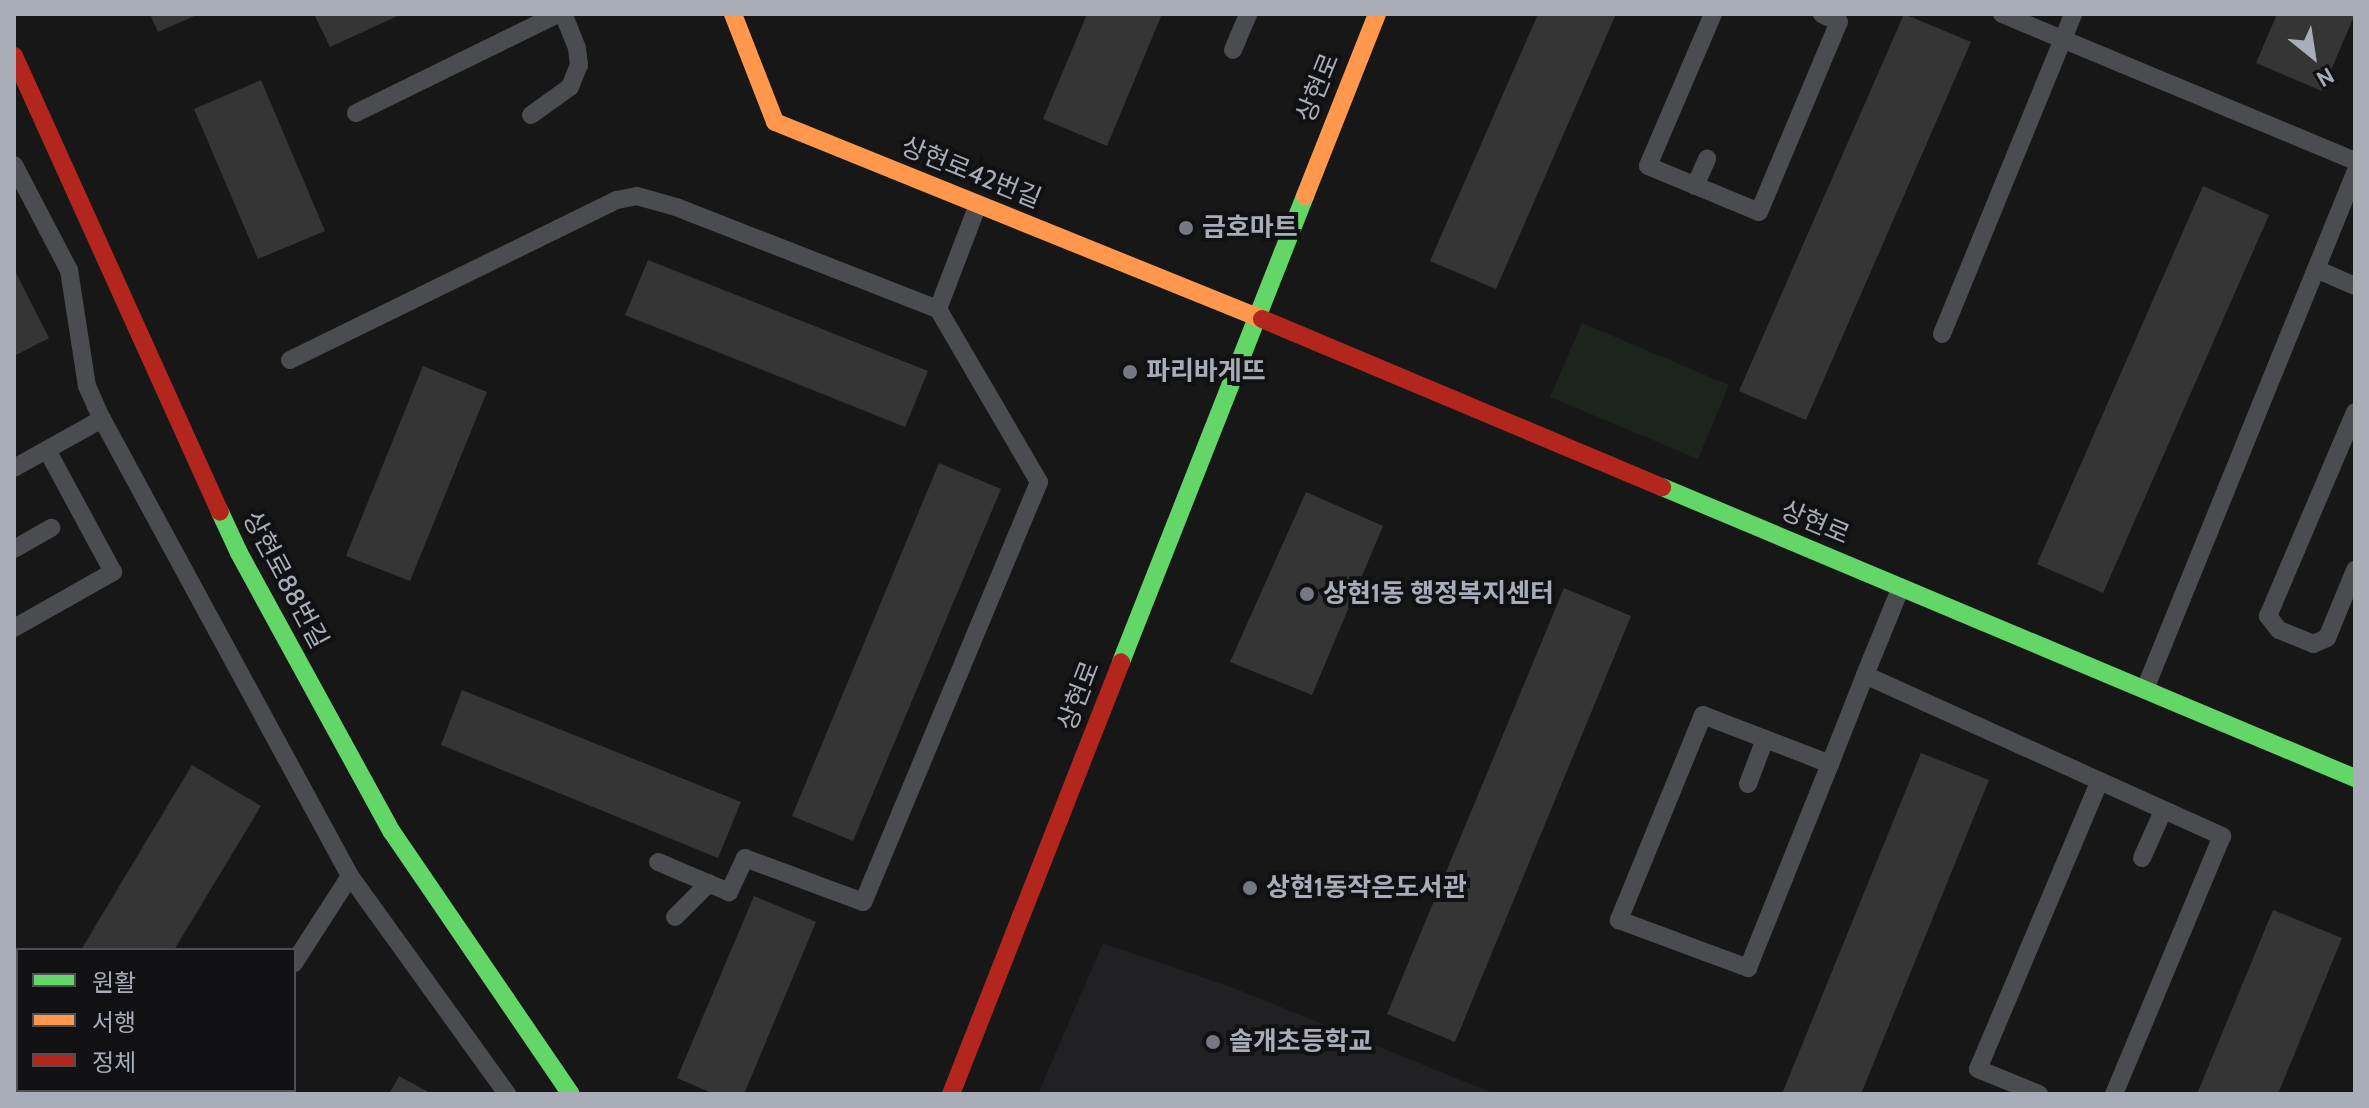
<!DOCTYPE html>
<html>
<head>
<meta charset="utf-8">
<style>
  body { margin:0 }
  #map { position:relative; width:2369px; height:1108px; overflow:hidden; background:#171717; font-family:Cabin,"Noto Sans KR",sans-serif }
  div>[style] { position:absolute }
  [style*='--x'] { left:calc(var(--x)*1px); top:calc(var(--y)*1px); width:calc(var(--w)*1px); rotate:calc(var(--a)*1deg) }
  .built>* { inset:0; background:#212123 }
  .green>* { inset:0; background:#1d241e }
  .building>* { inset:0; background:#353536 }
  .lane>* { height:18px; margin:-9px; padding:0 9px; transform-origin:9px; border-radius:9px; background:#4b4c50 }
  .fast>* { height:18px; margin:-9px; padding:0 9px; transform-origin:9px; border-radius:9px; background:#63d668 }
  .slow>* { height:18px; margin:-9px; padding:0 9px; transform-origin:9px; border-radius:9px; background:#ff974d }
  .jam>* { height:18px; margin:-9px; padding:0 9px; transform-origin:9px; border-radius:9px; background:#b3261e }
  .dots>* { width:22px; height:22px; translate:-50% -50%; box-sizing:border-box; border:4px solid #111113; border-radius:50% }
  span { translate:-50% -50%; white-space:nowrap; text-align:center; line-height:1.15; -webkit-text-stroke:8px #111113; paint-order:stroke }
  .street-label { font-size:26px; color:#a8adb8 }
  .poi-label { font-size:26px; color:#a8adb8; font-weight:700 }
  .left { translate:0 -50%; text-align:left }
  .frame { position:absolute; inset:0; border:16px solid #a8adb8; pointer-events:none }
  .legend { position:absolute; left:16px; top:948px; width:280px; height:144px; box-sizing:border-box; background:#111113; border:2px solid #4d4f55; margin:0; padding:10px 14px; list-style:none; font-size:24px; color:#a8adb8 }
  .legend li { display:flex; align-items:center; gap:16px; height:40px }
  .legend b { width:40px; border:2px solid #4d4f55 }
  .north { position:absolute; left:2273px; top:16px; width:80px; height:80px; -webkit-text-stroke:6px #111113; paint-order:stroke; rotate:150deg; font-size:22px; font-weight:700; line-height:32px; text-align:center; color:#a8adb8 }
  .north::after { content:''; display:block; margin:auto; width:28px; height:36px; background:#a8adb8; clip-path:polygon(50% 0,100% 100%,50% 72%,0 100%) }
</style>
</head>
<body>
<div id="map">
  <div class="built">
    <i style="clip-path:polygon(1103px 943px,1239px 990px,1495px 1094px,1038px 1094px)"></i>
  </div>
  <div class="green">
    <i style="clip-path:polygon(1582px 323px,1729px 385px,1698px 459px,1550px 397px)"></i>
  </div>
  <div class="building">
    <i style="clip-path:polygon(150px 14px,199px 14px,158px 32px)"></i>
    <i style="clip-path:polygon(314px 14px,402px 14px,330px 47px)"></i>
    <i style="clip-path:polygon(1087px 14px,1162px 14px,1107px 146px,1043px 119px)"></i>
    <i style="clip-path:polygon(1538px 14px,1616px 14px,1496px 289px,1430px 261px)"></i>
    <i style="clip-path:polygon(1904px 14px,1971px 42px,1806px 420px,1739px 391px)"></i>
    <i style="clip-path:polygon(2277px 14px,2355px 14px,2322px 91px,2256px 63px)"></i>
    <i style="clip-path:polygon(261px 80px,325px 231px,258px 259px,194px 109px)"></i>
    <i style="clip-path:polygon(2203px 186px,2269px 215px,2103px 593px,2037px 564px)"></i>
    <i style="clip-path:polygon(648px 260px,928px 371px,905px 427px,625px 315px)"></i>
    <i style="clip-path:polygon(14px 269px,49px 338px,14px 356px)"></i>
    <i style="clip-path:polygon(423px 366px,487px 392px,410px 581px,346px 556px)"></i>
    <i style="clip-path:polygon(939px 463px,1001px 489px,853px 841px,792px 816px)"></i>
    <i style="clip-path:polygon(1306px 492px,1383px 526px,1312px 695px,1230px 662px)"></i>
    <i style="clip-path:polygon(1564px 588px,1631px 616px,1455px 1042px,1387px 1014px)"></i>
    <i style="clip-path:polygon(462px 690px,741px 802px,718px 858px,441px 745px)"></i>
    <i style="clip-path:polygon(1921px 753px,1989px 780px,1861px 1094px,1782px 1094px)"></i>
    <i style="clip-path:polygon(192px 765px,261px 806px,174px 950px,81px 950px)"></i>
    <i style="clip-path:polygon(754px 896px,816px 922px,744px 1094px,714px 1094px,677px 1078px)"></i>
    <i style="clip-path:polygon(2273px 910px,2342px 938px,2278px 1094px,2197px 1094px)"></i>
    <i style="clip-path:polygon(399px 1076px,432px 1094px,389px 1094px)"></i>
    <i style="clip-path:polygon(54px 1090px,92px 1090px,89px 1094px,61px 1094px)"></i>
  </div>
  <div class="lane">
    <i style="--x:1713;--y:14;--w:165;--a:113.2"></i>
    <i style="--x:1648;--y:166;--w:120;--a:22.5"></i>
    <i style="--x:1759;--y:212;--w:206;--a:-67.2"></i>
    <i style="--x:1839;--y:22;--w:19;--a:-155"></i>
    <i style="--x:2002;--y:14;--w:382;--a:22.6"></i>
    <i style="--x:1233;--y:50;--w:39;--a:-67"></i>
    <i style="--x:356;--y:113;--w:225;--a:-26.1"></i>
    <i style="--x:531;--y:115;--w:48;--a:-35.7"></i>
    <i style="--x:570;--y:87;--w:24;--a:-68"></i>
    <i style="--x:579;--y:65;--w:17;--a:-97"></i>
    <i style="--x:577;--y:48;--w:37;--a:-112"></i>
    <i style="--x:14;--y:165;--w:119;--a:62.4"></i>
    <i style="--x:69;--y:270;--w:117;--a:81.2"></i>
    <i style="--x:87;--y:386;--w:36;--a:66"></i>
    <i style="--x:102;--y:419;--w:520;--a:61.51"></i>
    <i style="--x:350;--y:876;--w:269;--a:54.2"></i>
    <i style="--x:1695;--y:186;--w:30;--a:-66"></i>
    <i style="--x:2316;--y:269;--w:43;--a:23.6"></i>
    <i style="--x:938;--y:309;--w:112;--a:-69.1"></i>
    <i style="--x:1942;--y:334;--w:346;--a:-67.7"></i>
    <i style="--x:290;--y:360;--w:364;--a:-26.1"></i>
    <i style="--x:617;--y:200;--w:20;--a:-11"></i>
    <i style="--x:637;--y:196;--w:41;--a:15.8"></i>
    <i style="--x:676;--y:207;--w:281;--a:21.3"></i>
    <i style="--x:938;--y:309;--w:200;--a:59.7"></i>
    <i style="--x:1039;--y:482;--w:455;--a:112.7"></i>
    <i style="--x:863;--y:902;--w:126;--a:-159.6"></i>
    <i style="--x:745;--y:858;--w:38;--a:115"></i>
    <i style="--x:729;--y:892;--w:77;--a:-157.1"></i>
    <i style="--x:2355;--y:412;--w:222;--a:113.1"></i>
    <i style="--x:2268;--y:616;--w:18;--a:52"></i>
    <i style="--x:2279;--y:630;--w:37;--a:22"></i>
    <i style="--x:2313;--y:644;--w:15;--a:-23"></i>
    <i style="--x:2327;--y:638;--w:74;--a:-67.6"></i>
    <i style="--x:14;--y:468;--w:101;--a:-29.1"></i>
    <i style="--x:14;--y:549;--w:43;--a:-29.6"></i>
    <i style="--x:14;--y:628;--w:114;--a:-29.5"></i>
    <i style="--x:113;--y:572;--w:139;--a:-118.4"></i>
    <i style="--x:1865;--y:675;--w:392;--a:24.3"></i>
    <i style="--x:2222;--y:836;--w:280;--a:112.7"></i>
    <i style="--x:2145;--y:689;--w:557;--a:-67.85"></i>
    <i style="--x:1830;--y:764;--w:136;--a:-158.9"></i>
    <i style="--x:1703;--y:715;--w:222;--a:112.3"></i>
    <i style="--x:1619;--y:920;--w:138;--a:20.4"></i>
    <i style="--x:1748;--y:968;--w:220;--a:-68.1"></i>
    <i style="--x:1830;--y:764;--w:96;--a:-68.5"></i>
    <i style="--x:1865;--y:675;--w:95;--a:-67.8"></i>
    <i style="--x:1748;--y:784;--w:48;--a:-69.3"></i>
    <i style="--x:2142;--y:858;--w:51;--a:-65.9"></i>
    <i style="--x:675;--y:917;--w:48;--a:-45"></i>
    <i style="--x:294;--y:963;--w:103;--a:-57.2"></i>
    <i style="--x:209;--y:1094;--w:5;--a:-53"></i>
    <i style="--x:2039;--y:1094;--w:66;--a:-157.7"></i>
    <i style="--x:1978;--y:1069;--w:311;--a:-67.1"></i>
  </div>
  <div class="fast">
    <i style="--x:1662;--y:487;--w:752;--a:22.78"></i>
    <i style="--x:220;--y:512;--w:45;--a:65.1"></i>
    <i style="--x:239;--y:553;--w:318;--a:61.3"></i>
    <i style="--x:392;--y:832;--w:317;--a:55.7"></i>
    <i style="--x:1121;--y:662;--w:501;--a:-68.45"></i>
  </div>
  <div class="slow">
    <i style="--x:733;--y:14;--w:116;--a:68.7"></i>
    <i style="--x:775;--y:122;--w:525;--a:22.02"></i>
    <i style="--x:1305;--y:196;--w:196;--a:-68.4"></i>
  </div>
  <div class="jam">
    <i style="--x:14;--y:56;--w:500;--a:65.69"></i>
    <i style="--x:1262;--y:319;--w:434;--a:22.8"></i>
    <i style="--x:951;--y:1094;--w:464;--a:-68.5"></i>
  </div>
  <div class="dots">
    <i style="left:1186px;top:228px;background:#757880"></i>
    <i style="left:1130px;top:372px;background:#757880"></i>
    <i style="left:1307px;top:594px;background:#757880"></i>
    <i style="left:1250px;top:888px;background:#757880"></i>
    <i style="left:1213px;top:1042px;background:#757880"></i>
  </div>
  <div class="street-label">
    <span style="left:1318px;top:88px;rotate:-68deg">상현로</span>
    <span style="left:971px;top:173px;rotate:22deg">상현로42번길</span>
    <span style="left:1815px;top:523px;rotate:23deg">상현로</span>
    <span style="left:285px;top:580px;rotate:62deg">상현로88번길</span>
    <span style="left:1079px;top:696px;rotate:-69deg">상현로</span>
  </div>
  <div class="poi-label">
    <span class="left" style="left:1202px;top:228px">금호마트</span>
    <span class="left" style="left:1146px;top:372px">파리바게뜨</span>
    <span class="left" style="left:1323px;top:594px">상현1동 행정복지센터</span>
    <span class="left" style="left:1266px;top:888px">상현1동작은도서관</span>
    <span class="left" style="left:1229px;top:1042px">솔개초등학교</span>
  </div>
  <div class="frame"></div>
  <ul class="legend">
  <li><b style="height:10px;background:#63d668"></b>원활</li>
  <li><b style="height:10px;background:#ff974d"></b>서행</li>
  <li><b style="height:10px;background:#b3261e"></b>정체</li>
  </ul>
  <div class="north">N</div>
</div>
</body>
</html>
